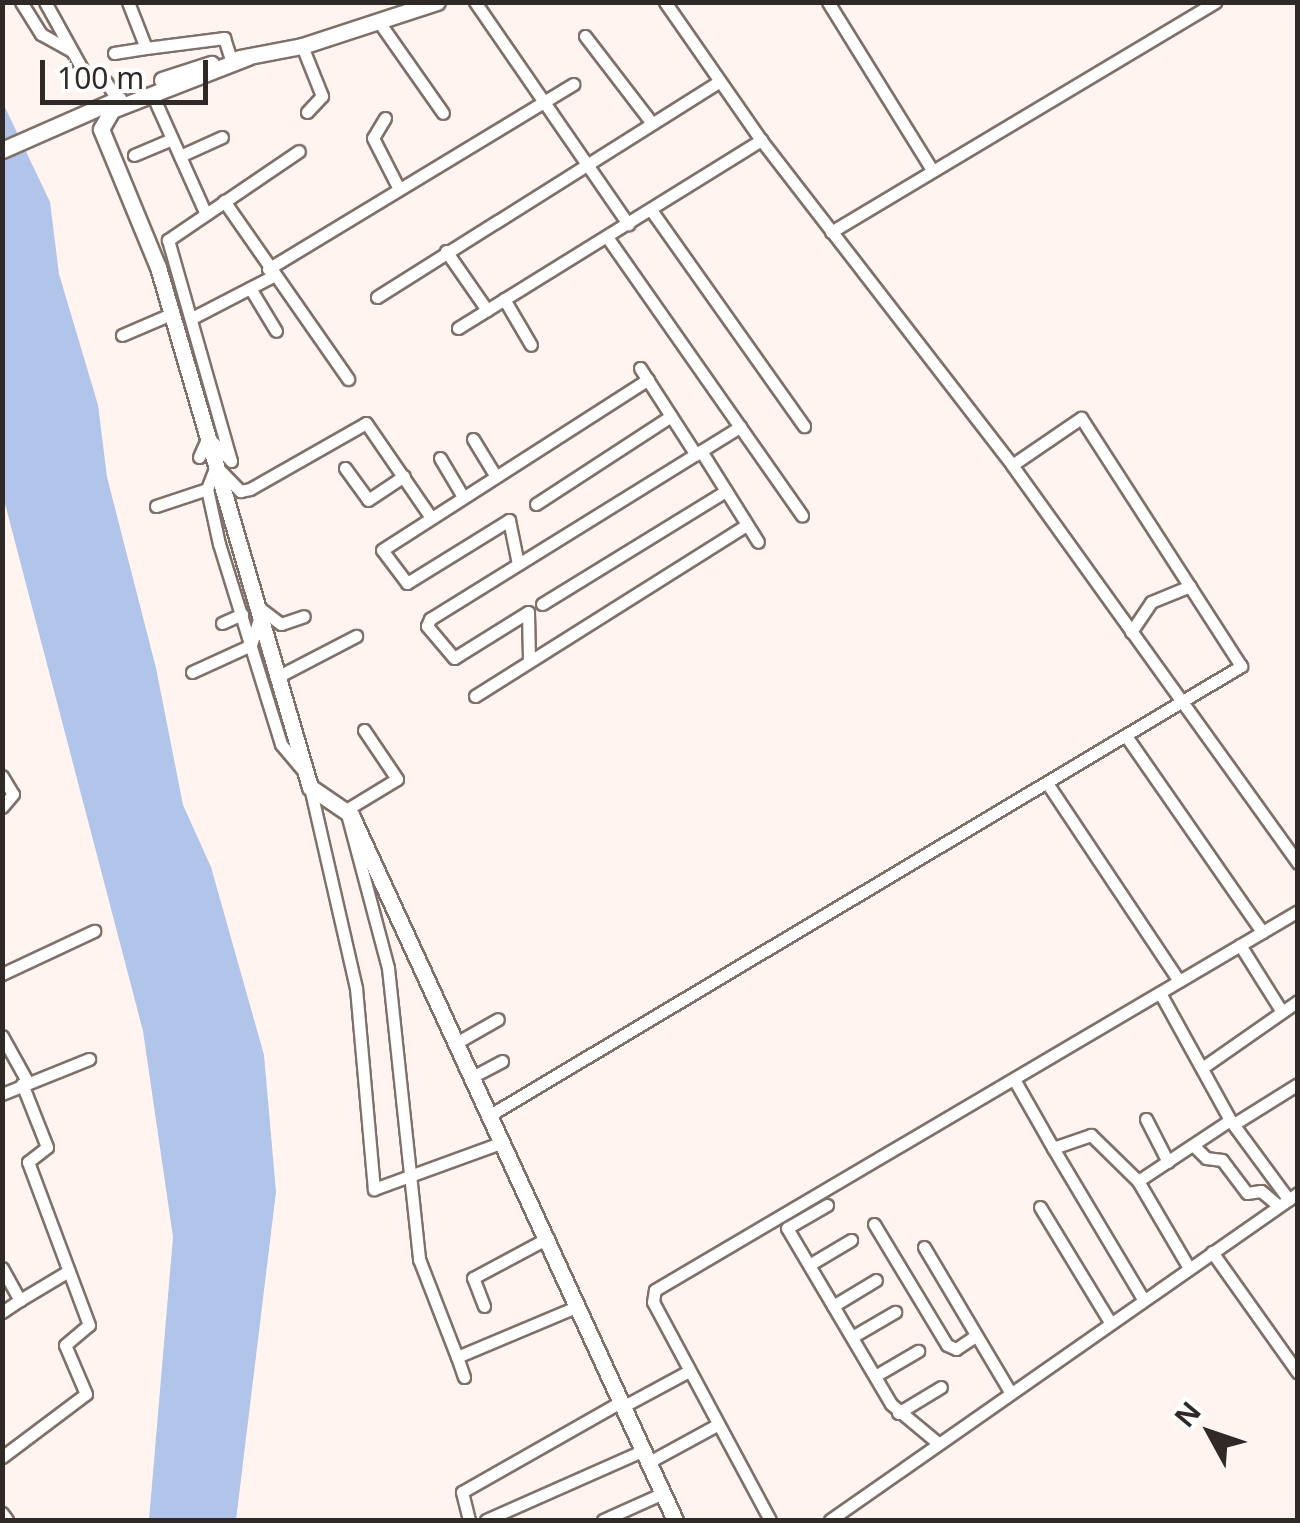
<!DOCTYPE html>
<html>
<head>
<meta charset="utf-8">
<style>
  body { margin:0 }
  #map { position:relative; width:1300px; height:1523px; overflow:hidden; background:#fff4f0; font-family:"Noto Sans",sans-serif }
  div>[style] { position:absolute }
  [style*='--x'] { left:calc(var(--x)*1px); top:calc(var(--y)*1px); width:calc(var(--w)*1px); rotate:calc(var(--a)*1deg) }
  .water>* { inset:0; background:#b1c5ea }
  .roads { filter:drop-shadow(2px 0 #7f706a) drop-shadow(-2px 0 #7f706a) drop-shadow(0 2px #7f706a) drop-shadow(0 -2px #7f706a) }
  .street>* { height:11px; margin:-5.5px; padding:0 5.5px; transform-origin:5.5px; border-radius:5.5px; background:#fff }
  .secondary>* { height:15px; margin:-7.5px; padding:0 7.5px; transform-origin:7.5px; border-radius:7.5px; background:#fff }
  span { translate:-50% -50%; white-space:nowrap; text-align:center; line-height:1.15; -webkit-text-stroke:8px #fff; paint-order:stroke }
  .frame { position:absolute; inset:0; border:5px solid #2f2927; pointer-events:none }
  .north { position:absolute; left:1160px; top:1383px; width:100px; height:100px; -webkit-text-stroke:8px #fff; paint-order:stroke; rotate:310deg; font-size:28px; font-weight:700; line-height:40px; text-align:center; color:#2f2927 }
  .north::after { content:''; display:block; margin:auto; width:35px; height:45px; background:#2f2927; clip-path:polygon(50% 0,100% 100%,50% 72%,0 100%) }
  .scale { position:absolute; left:40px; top:60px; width:168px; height:45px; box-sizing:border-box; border:5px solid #2f2927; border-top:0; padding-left:12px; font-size:30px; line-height:35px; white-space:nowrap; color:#2f2927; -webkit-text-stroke:8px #fff; paint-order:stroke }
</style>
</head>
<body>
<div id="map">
  <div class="water">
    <i style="clip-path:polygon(2px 101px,50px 202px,59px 274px,98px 405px,107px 477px,156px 668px,183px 805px,211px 867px,264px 1055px,276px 1192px,236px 1520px,149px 1520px,173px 1237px,143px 1031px,3px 496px)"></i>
  </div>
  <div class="roads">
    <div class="street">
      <i style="--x:21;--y:2;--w:38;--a:58"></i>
      <i style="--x:41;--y:34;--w:35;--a:29"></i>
      <i style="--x:45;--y:2;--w:85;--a:61"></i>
      <i style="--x:86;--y:76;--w:21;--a:17"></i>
      <i style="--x:106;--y:82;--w:20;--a:57"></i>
      <i style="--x:475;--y:2;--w:270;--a:55.4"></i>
      <i style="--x:665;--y:2;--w:168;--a:55.2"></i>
      <i style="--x:761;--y:140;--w:411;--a:52.3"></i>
      <i style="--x:1012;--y:465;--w:490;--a:54.3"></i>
      <i style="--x:828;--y:2;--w:198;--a:58.2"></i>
      <i style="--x:379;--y:22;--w:111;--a:54.9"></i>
      <i style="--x:585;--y:36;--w:108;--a:52.5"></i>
      <i style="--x:302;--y:46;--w:54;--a:68.2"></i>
      <i style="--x:322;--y:96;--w:22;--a:133"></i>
      <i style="--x:146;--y:48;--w:79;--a:-7.3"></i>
      <i style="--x:224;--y:38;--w:23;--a:72"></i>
      <i style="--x:114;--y:53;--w:32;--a:-9"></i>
      <i style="--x:146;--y:48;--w:49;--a:-111.4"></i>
      <i style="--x:152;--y:94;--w:129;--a:65.8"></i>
      <i style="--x:385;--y:118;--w:23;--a:121"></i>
      <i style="--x:373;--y:138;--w:55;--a:63"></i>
      <i style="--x:134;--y:155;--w:41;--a:-22.8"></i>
      <i style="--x:180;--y:156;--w:46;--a:-24.3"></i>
      <i style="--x:224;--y:201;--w:217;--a:55.1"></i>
      <i style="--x:651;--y:210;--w:265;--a:54.7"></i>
      <i style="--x:831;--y:232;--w:448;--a:-30.9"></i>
      <i style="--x:607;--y:237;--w:340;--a:55"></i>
      <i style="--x:446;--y:251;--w:72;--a:55.2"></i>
      <i style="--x:268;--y:269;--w:357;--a:-31.2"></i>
      <i style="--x:250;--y:288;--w:50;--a:58.8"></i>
      <i style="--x:377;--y:297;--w:403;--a:-32.2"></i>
      <i style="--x:504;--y:299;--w:53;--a:59.6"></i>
      <i style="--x:192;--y:318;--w:91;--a:-27.4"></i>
      <i style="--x:458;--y:328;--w:357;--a:-31.8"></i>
      <i style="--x:122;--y:335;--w:53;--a:-23.2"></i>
      <i style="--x:640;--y:368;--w:103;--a:57.2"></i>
      <i style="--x:473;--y:439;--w:42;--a:58.6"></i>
      <i style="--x:701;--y:451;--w:107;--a:57.9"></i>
      <i style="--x:199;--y:457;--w:22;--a:-66"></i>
      <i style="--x:208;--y:437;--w:33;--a:46"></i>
      <i style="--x:440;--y:458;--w:43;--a:59.3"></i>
      <i style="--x:231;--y:461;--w:230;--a:-105.9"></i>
      <i style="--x:168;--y:240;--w:158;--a:-34.2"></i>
      <i style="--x:345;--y:468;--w:39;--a:54"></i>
      <i style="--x:368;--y:500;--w:43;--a:-33.7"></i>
      <i style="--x:536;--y:504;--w:161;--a:-33.1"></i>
      <i style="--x:156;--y:506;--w:54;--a:-18.4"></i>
      <i style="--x:518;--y:564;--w:45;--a:-101.6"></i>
      <i style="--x:509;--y:520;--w:120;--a:148.3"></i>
      <i style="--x:407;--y:583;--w:41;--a:-127.1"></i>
      <i style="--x:382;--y:550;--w:316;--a:-32.7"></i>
      <i style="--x:542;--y:604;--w:216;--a:-31.6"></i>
      <i style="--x:257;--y:606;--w:30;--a:37"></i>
      <i style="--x:281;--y:624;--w:24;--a:-19"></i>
      <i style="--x:528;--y:612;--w:87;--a:148.1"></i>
      <i style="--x:454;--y:658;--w:42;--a:-130.2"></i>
      <i style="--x:427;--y:626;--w:8;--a:-67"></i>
      <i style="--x:430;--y:619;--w:365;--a:-31.8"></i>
      <i style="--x:528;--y:612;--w:47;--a:88.8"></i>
      <i style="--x:222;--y:623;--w:22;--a:-24"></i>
      <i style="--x:1131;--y:632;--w:36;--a:-56"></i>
      <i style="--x:1151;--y:602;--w:42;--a:-22.3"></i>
      <i style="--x:192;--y:672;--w:65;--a:-24.6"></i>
      <i style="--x:251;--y:645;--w:30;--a:-73"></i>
      <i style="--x:279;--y:676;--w:87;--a:-27.5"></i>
      <i style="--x:475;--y:696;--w:321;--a:-32.2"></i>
      <i style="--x:364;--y:730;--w:59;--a:56"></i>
      <i style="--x:397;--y:779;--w:60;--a:148.7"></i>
      <i style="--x:346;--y:810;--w:163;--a:75.1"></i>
      <i style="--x:388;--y:968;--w:293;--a:83.9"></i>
      <i style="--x:419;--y:1259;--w:105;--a:68.8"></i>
      <i style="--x:1126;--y:736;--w:239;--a:55.2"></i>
      <i style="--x:306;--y:774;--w:39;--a:-130"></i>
      <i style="--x:281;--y:744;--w:209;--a:-107.2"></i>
      <i style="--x:219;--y:544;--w:56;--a:-102.3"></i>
      <i style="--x:207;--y:489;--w:25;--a:-69"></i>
      <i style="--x:216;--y:466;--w:35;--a:46"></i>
      <i style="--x:240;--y:491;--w:10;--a:-11"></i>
      <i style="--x:250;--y:489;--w:133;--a:-29.6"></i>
      <i style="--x:366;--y:423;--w:113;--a:55.5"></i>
      <i style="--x:2;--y:776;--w:21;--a:59"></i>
      <i style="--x:13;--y:794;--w:17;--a:130"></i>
      <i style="--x:1047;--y:783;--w:238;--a:56.3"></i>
      <i style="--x:310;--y:787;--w:206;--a:77.1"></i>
      <i style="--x:356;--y:988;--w:202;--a:84.9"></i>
      <i style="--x:374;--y:1189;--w:137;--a:-20"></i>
      <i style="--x:1240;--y:945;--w:79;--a:57.9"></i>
      <i style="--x:2;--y:974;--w:102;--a:-25.1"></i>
      <i style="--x:1160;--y:993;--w:145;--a:61.1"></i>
      <i style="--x:1230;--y:1120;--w:99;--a:53.6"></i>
      <i style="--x:2;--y:1036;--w:51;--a:60.9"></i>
      <i style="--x:456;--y:1043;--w:48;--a:-29.7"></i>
      <i style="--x:1202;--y:1068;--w:117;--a:-34.9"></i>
      <i style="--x:472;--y:1077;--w:34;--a:-28"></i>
      <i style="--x:1015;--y:1081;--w:77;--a:60.4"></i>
      <i style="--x:2;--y:1094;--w:94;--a:-21.9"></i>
      <i style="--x:490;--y:1115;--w:875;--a:-30.87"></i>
      <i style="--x:1241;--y:666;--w:295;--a:-122.8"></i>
      <i style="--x:1081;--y:418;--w:83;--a:145.7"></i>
      <i style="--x:1146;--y:1119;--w:48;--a:62.9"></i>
      <i style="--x:1234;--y:1124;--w:75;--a:-32"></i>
      <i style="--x:1193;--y:1145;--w:18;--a:45"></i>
      <i style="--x:1206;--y:1158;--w:16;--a:7"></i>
      <i style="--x:1222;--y:1160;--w:41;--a:52.9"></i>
      <i style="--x:1247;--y:1193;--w:14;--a:-8"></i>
      <i style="--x:1261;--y:1191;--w:23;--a:40"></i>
      <i style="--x:1138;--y:1181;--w:66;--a:-135.6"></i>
      <i style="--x:1091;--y:1135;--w:40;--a:161.1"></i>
      <i style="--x:1053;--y:1148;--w:176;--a:59.2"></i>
      <i style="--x:827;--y:1205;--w:46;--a:150.1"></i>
      <i style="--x:787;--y:1228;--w:204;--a:59.4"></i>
      <i style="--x:891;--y:1404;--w:61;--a:39.7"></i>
      <i style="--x:1040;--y:1207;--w:135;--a:58.7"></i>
      <i style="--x:874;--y:1224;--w:141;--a:58.9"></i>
      <i style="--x:947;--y:1345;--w:10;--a:24"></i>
      <i style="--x:956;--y:1349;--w:23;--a:-34"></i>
      <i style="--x:924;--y:1247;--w:169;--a:59.3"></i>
      <i style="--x:1212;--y:1252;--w:148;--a:54.6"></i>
      <i style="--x:809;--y:1265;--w:49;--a:-30.8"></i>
      <i style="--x:2;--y:1268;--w:37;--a:61"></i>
      <i style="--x:20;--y:1300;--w:22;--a:146"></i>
      <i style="--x:1189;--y:1268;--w:101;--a:-120.4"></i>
      <i style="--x:1138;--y:1181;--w:110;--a:-33.5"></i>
      <i style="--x:20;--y:1300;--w:55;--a:-30.8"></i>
      <i style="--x:484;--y:1306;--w:30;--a:-111"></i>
      <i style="--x:473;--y:1278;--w:85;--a:-28.1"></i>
      <i style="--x:833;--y:1306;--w:50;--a:-31.2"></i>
      <i style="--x:852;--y:1337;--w:50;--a:-30.2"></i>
      <i style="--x:875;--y:1376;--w:50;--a:-30.2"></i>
      <i style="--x:464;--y:1377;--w:21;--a:-109"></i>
      <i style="--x:457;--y:1357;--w:129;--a:-22.8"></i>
      <i style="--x:624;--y:1406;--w:74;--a:-28.3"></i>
      <i style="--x:898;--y:1413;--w:50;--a:-31.2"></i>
      <i style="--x:2;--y:1457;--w:105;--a:-36.9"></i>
      <i style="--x:86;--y:1394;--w:53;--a:-113.2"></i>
      <i style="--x:65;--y:1345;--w:31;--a:-40"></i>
      <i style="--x:89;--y:1325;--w:174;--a:-110.5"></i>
      <i style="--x:28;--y:1162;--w:24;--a:-38"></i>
      <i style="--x:47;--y:1147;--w:68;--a:-111.6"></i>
      <i style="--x:649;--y:1462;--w:77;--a:-28.6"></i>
      <i style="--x:2;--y:1513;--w:9;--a:54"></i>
      <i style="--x:469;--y:1520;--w:29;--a:-104"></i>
      <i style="--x:462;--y:1492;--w:184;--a:-29.6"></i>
      <i style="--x:486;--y:1520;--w:173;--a:-23.9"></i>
      <i style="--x:603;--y:1520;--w:66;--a:-24.2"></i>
      <i style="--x:770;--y:1520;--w:247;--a:-118.2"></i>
      <i style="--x:653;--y:1302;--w:12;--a:-81"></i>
      <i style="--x:655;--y:1290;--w:746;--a:-30.52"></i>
      <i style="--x:830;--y:1520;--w:571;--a:-34.94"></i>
    </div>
    <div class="secondary">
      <i style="--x:248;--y:57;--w:146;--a:158.7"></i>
      <i style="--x:112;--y:110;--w:22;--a:120"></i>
      <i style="--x:101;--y:129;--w:149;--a:67.6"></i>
      <i style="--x:158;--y:267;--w:542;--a:73.71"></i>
      <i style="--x:310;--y:787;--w:50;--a:34.3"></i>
      <i style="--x:351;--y:815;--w:776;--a:65.32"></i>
      <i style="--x:239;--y:58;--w:64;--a:-10.8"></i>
      <i style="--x:302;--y:46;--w:142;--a:-18.1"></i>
      <i style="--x:162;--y:80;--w:52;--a:-18.1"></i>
      <i style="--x:2;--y:150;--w:127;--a:-23.7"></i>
    </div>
  </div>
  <div class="frame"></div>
  <div class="north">N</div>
  <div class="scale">100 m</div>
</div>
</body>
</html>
